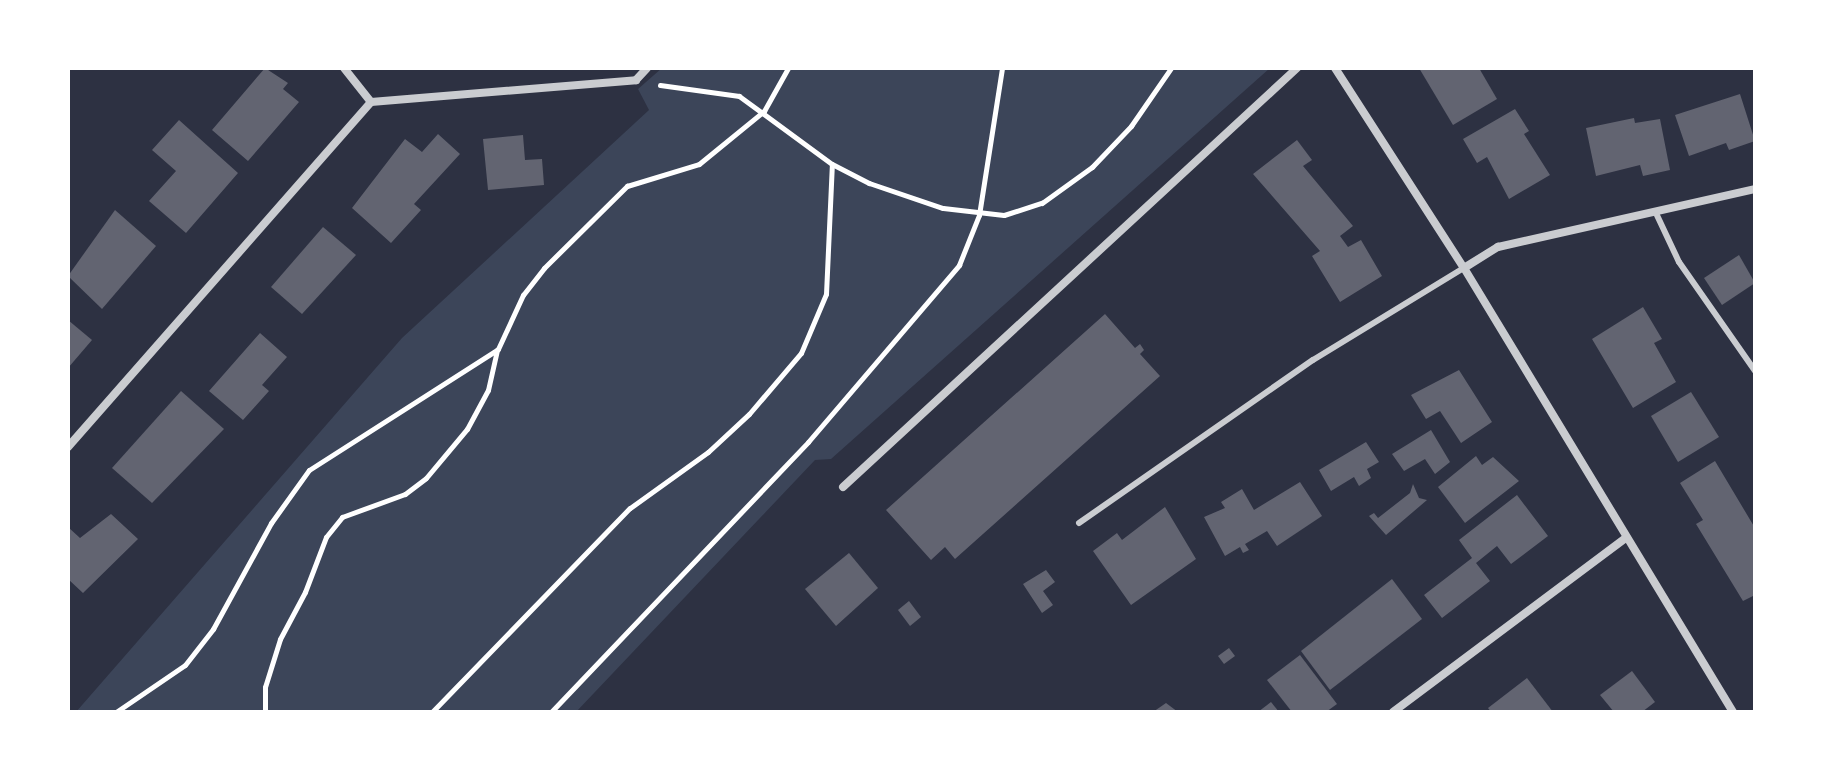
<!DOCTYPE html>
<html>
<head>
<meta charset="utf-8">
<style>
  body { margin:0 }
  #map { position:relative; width:1823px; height:780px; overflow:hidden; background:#2d3142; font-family:Barlow,sans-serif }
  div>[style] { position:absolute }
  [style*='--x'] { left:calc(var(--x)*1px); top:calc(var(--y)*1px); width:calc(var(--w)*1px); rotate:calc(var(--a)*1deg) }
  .green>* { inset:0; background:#3c4559 }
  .building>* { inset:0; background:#626471 }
  .path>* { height:5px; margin:-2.5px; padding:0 2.5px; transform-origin:2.5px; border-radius:2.5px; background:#fff }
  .service>* { height:6px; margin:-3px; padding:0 3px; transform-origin:3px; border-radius:3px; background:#caccd0 }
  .minor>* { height:8px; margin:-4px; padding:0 4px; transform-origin:4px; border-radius:4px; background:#caccd0 }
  span { translate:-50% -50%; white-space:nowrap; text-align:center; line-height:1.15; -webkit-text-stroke:7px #fff; paint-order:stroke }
  .frame { position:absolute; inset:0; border:70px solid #fff; pointer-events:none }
</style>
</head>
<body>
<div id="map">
  <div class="green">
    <i style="clip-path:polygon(662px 68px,1270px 68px,831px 459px,815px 460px,576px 712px,76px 712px,402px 338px,649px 110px,638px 89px)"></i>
  </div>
  <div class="building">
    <i style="clip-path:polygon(265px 68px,288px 83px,283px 89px,299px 102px,248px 161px,212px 130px)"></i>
    <i style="clip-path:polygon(1419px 68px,1479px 68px,1497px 99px,1453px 125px)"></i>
    <i style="clip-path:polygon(1740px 94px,1755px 141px,1729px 150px,1726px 143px,1689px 156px,1675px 115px)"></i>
    <i style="clip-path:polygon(1515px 109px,1529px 131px,1524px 134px,1550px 175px,1509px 199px,1487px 157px,1477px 163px,1463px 139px)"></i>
    <i style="clip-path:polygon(1634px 118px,1635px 123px,1660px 119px,1670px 170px,1643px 176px,1640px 165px,1596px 176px,1586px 128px)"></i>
    <i style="clip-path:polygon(179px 120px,238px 173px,186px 233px,149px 201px,176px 171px,152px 150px)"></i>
    <i style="clip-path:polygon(438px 134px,460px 154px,414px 204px,421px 210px,391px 243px,352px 208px,405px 139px,422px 152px)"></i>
    <i style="clip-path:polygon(523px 135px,525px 160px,542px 159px,544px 185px,488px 190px,483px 139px)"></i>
    <i style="clip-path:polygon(1297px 140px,1312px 160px,1303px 166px,1353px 226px,1340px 236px,1348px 247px,1361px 240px,1382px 276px,1340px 302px,1312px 256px,1320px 251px,1253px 174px)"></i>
    <i style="clip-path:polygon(115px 210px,156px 246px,102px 309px,68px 276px)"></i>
    <i style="clip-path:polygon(323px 227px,356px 255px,302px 314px,271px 287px)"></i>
    <i style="clip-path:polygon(1739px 255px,1755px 283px,1722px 305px,1704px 278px)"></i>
    <i style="clip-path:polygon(1643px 307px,1662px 339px,1654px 343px,1676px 382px,1633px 408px,1592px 339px)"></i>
    <i style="clip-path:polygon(1105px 314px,1135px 348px,1140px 344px,1144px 350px,1140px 354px,1160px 376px,955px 559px,945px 547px,931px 560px,886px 510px)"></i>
    <i style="clip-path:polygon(68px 320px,92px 340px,68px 368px)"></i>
    <i style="clip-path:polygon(260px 333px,287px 357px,262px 385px,269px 391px,243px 420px,209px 391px)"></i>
    <i style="clip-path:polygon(1459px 370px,1492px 422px,1461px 443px,1440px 411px,1426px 419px,1411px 395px)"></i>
    <i style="clip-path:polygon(181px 391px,224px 429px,152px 503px,112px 468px)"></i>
    <i style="clip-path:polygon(1691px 392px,1719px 437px,1678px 462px,1651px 416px)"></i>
    <i style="clip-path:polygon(1431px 430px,1450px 462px,1435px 474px,1425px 459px,1404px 471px,1392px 454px)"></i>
    <i style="clip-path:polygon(1366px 442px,1379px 462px,1367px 469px,1371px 478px,1359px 486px,1354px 477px,1331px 491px,1319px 470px)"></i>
    <i style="clip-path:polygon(1476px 456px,1482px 465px,1493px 457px,1519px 481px,1465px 523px,1438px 487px)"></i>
    <i style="clip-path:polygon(1715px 461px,1755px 528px,1755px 595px,1743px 601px,1696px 524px,1703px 520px,1680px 483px)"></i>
    <i style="clip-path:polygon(1300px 482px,1322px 516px,1277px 546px,1267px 531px,1245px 544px,1249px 550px,1243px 553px,1240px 547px,1225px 556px,1204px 517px,1225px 508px,1221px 502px,1242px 489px,1254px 510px)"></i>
    <i style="clip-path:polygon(1413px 484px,1419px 498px,1427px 500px,1386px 535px,1369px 516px,1374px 513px,1378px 518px,1410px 493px)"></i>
    <i style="clip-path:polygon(1517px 495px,1548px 536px,1511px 564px,1497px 546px,1476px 563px,1490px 581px,1442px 618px,1424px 595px,1472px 558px,1459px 540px)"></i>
    <i style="clip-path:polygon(1165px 507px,1196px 559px,1131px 605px,1093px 551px,1117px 533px,1122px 540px)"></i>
    <i style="clip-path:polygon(111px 514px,138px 539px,83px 593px,68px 579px,68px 527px,80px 538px)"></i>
    <i style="clip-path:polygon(849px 553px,878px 588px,836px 626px,805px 589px)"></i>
    <i style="clip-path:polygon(1046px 570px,1055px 582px,1043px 591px,1053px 605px,1042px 613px,1023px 584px)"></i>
    <i style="clip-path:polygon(1392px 579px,1422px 619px,1330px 690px,1301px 651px)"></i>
    <i style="clip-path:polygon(909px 601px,921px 617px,910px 626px,898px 610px)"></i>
    <i style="clip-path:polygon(1229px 648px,1235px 656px,1224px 664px,1218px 656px)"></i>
    <i style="clip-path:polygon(1300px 655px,1337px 704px,1326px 712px,1292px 712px,1267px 680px)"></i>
    <i style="clip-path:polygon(1632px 671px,1655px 702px,1642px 712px,1614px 712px,1600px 695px)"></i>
    <i style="clip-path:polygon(1527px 678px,1553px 712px,1491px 712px,1488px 708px)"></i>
    <i style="clip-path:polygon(1271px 702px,1279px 712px,1258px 712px)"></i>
    <i style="clip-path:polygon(1166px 703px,1178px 712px,1153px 712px)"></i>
  </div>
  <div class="path">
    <i style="--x:660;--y:85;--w:80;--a:7.9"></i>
    <i style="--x:739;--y:96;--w:115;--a:36.2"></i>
    <i style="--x:832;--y:164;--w:42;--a:27.2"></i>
    <i style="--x:869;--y:183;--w:78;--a:18.7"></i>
    <i style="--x:943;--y:208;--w:61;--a:6.5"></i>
    <i style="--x:1004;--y:215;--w:40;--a:-18"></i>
    <i style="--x:1042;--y:203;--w:62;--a:-35.8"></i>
    <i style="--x:1092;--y:167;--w:57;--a:-46.4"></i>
    <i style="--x:1131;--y:126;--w:70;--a:-55.4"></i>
    <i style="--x:116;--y:712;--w:83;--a:-34.3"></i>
    <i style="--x:185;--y:665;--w:46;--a:-52.1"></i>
    <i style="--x:213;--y:629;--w:121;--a:-61.3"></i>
    <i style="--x:271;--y:523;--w:65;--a:-54.4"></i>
    <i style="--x:309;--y:470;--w:224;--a:-32.6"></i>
    <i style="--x:498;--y:349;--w:60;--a:-65.2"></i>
    <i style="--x:523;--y:295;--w:34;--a:-52"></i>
    <i style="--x:544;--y:268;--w:117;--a:-44.7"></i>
    <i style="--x:627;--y:186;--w:75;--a:-17"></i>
    <i style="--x:699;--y:164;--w:84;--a:-39.2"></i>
    <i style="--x:764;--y:111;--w:49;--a:-60.8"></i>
    <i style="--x:265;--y:712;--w:25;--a:-90"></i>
    <i style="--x:265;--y:687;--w:50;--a:-72.6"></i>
    <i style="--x:280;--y:639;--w:53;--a:-62"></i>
    <i style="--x:305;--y:592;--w:59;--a:-69.1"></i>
    <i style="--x:326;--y:537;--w:26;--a:-51"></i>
    <i style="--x:342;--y:517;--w:67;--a:-20.1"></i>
    <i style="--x:405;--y:494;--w:26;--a:-37"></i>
    <i style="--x:426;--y:478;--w:64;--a:-50.1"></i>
    <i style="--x:467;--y:429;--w:44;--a:-61.7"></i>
    <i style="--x:488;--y:390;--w:41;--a:-77.3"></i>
    <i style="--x:432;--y:712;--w:284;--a:-45.9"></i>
    <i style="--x:630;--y:508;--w:96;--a:-35.7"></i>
    <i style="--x:708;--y:452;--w:56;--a:-42.8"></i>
    <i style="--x:749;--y:414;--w:80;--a:-49.6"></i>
    <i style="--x:801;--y:353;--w:64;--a:-67"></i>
    <i style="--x:826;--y:294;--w:130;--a:-87.4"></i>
    <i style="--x:551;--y:712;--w:373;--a:-46.4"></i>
    <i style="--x:808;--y:442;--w:233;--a:-49.5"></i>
    <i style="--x:959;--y:265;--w:54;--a:-68.2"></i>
    <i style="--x:979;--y:215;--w:149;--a:-81.1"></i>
  </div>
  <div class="service">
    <i style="--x:1655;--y:211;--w:56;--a:64.8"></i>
    <i style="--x:1679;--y:262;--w:133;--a:55.1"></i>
    <i style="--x:1079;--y:523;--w:285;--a:-34.9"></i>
    <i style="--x:1313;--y:360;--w:177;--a:-31.4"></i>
  </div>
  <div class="minor">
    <i style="--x:344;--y:68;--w:43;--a:51.5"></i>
    <i style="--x:1335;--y:68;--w:238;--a:57.2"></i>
    <i style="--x:1464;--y:268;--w:519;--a:58.79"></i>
    <i style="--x:1464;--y:268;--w:40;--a:-32"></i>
    <i style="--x:1498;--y:247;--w:263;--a:-12.7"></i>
    <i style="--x:68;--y:447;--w:459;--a:-48.7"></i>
    <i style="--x:371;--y:102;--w:266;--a:-4.7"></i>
    <i style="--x:636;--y:80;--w:16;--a:-47"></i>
    <i style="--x:843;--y:487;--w:618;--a:-42.7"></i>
    <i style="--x:1393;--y:712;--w:291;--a:-36.8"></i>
  </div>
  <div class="frame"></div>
</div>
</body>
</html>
